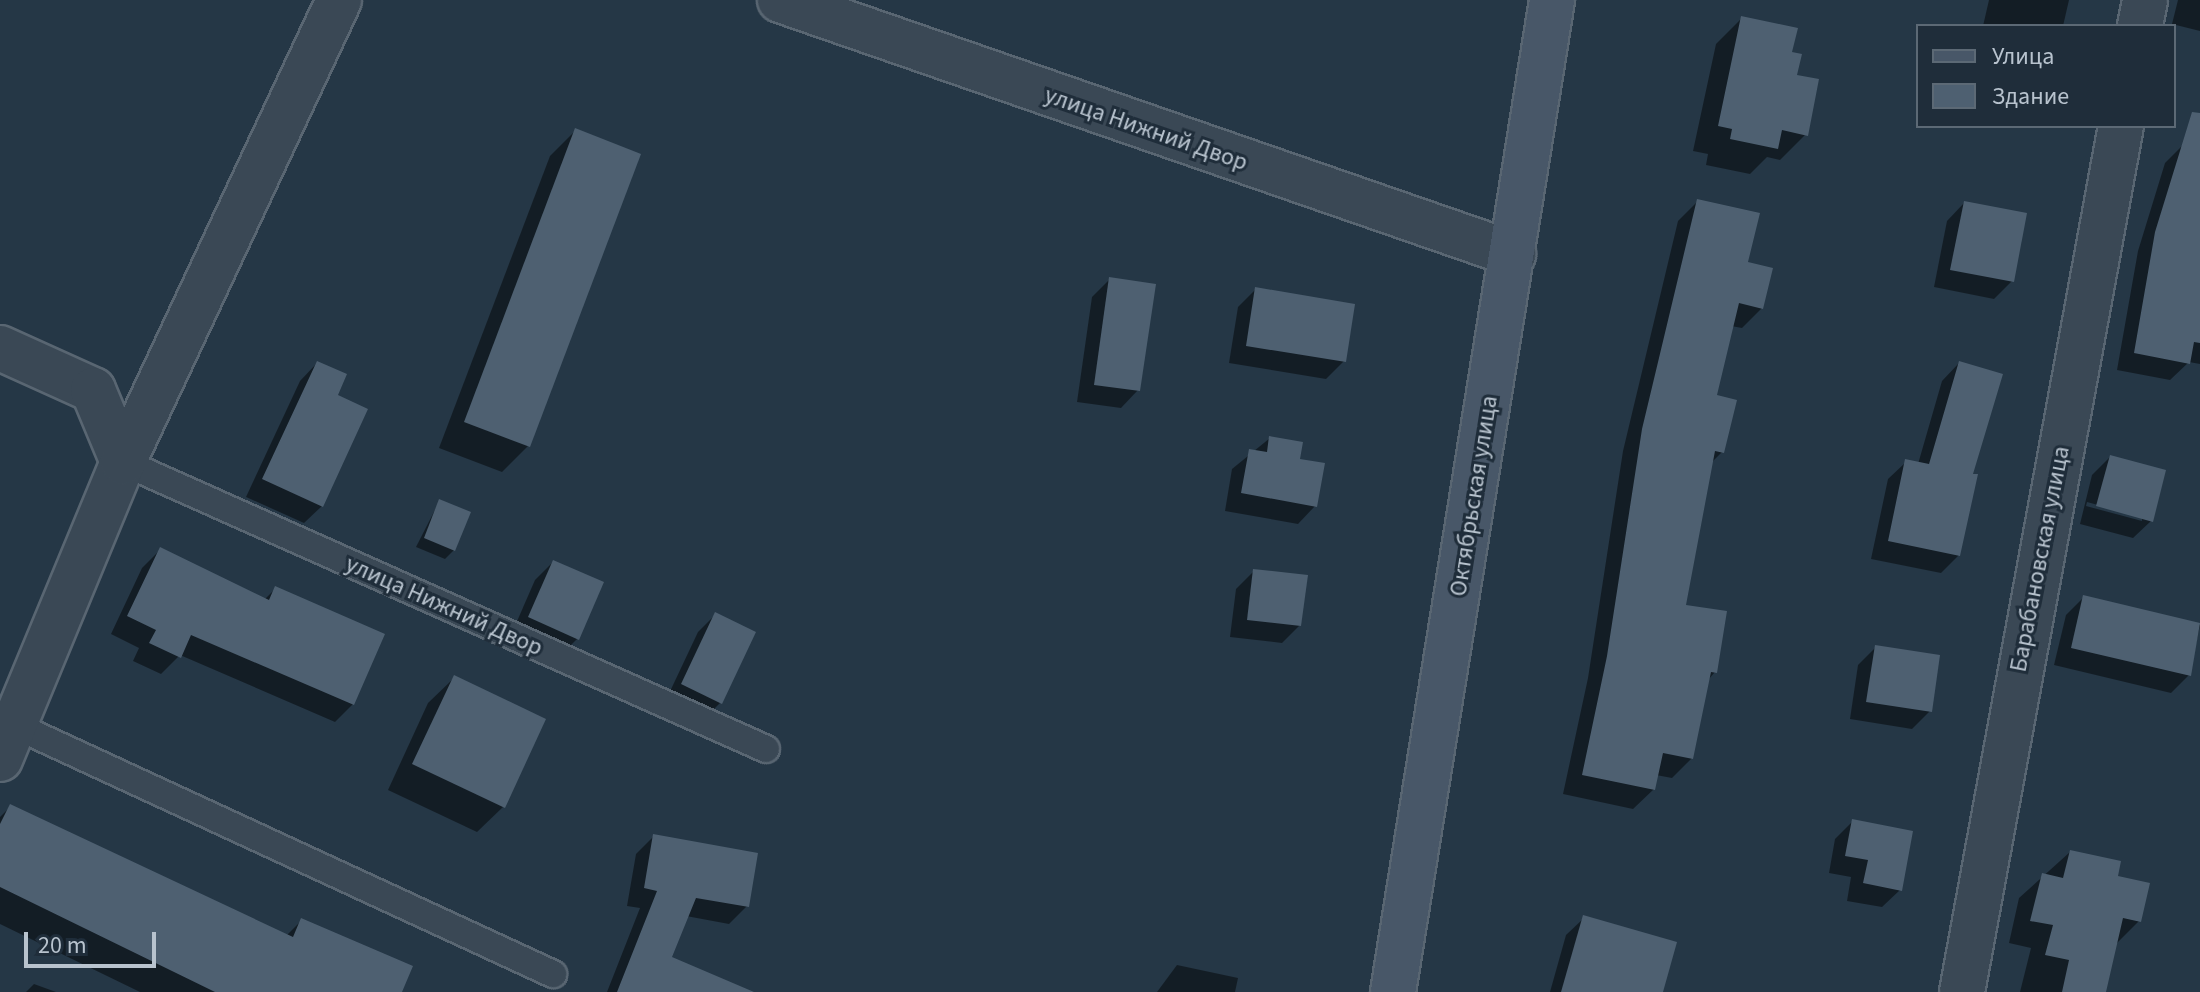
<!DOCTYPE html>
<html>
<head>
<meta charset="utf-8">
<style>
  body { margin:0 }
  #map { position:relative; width:2200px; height:992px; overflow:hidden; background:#253746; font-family:"Source Sans 3",sans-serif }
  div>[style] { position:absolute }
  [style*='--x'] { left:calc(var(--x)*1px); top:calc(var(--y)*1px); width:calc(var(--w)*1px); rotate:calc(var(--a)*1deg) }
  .shadow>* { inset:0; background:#0007 }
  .building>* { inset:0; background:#4e6071 }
  .roads { filter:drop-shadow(2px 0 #596672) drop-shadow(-2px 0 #596672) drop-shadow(0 2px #596672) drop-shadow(0 -2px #596672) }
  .service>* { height:26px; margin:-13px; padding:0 13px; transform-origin:13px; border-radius:13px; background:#3a4855 }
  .minor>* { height:44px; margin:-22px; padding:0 22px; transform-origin:22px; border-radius:22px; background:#3a4855 }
  .secondary>* { height:44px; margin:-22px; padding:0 22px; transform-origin:22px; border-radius:22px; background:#485768 }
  span { translate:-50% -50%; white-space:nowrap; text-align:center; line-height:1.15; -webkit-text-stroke:6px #1f2d3a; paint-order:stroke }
  .street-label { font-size:24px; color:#b8c3ce }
  .legend { position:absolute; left:1916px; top:24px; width:260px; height:104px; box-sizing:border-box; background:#1f2d3a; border:2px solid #5c6975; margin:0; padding:10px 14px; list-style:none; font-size:24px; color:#b8c3ce }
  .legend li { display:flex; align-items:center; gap:16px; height:40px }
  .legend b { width:40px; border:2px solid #5c6975 }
  .scale { position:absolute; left:24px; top:932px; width:132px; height:36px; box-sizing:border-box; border:4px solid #b8c3ce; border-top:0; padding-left:10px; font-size:24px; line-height:28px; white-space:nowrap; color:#b8c3ce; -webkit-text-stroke:6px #1f2d3a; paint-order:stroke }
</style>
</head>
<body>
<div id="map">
  <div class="shadow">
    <i style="clip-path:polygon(1989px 0,2069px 0,2063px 26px,1983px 26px)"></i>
    <i style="clip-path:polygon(2178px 0,2200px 0,2200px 31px,2172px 24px)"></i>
    <i style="clip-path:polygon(1742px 18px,1795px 77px,1806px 134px,1780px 160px,1767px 157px,1750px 174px,1706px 165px,1708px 154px,1693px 151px,1716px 44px)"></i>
    <i style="clip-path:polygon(576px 130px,639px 155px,528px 446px,502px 472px,439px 448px,550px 156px)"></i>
    <i style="clip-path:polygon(2183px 145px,2200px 150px,2200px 364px,2189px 362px,2170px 380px,2117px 370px,2138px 251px,2165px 163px)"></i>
    <i style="clip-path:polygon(1698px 201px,1746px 263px,1762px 308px,1742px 328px,1731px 326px,1715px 397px,1722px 452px,1711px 463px,1684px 607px,1715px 672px,1708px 680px,1692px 758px,1672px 778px,1656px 775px,1654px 789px,1633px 809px,1563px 794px,1588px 678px,1623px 451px,1678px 221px)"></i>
    <i style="clip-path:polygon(1964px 203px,2012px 281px,1994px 299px,1934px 287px,1947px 221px)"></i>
    <i style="clip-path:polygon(1110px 279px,1138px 390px,1121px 408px,1077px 402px,1092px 297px)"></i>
    <i style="clip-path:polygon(1256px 289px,1344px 361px,1326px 379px,1229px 363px,1238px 307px)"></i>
    <i style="clip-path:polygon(317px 363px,322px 506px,304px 523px,246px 497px,300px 381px)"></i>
    <i style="clip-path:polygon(1959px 363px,1971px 475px,1959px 555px,1941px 573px,1871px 559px,1888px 479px,1906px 462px,1918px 464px,1942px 381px)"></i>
    <i style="clip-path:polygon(1270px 438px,1298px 460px,1315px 506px,1298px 524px,1225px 511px,1232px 469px)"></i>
    <i style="clip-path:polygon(evenodd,2110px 457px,2151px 521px,2133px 538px,2080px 524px,2092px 475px,2110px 457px,2087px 502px,2142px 517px,2142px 521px,2086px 506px,2087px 502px)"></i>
    <i style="clip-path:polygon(439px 502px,454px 550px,445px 559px,416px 547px)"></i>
    <i style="clip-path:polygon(160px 550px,265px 599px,275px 589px,353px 704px,335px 722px,180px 655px,161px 674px,133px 661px,139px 648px,111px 634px,142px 568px)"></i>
    <i style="clip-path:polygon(553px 562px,577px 639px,559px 657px,511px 635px,535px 580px)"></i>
    <i style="clip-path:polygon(1254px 571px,1300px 625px,1282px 643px,1230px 637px,1236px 589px)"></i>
    <i style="clip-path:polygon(2084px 597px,2200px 625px,2189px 675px,2171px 693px,2054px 665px,2066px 615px)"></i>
    <i style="clip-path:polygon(716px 614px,721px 702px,703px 720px,665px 702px,698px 632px)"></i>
    <i style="clip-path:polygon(1876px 647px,1930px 711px,1912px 729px,1850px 719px,1858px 665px)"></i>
    <i style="clip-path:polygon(454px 678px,503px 807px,477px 832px,388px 790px,428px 703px)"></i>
    <i style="clip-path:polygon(10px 807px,286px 936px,302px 920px,400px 992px,140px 992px,0 924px,0 817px)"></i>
    <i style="clip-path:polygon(1853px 821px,1900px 890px,1882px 907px,1847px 901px,1851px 877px,1829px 873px,1835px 839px)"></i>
    <i style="clip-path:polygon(654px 836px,747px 906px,729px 924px,686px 916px,669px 958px,722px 992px,607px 992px,640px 908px,627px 906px,636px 854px)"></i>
    <i style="clip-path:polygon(2070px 852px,2115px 877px,2139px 921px,2116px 944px,2104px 992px,2020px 992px,2031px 948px,2009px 943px,2019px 898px)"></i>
    <i style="clip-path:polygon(1584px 918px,1658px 992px,1550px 992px,1566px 935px)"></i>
    <i style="clip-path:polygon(1177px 965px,1238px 978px,1235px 992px,1157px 992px)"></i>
    <i style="clip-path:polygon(34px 984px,56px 992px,26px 992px)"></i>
  </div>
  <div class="building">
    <i style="clip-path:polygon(1741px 16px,1798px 28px,1792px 52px,1802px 54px,1797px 75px,1819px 79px,1808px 136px,1782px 130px,1778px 149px,1730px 139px,1732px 129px,1718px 126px)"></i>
    <i style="clip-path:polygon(2192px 112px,2200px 113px,2200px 343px,2194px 342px,2190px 364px,2134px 353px,2155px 232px)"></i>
    <i style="clip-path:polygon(575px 128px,641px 154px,530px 447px,464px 422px)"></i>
    <i style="clip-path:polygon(1697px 199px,1760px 213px,1748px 262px,1773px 268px,1763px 309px,1739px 303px,1717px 395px,1737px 400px,1724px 453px,1715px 451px,1686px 605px,1727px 611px,1717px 673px,1711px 672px,1693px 759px,1663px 753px,1655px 790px,1582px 775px,1607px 656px,1642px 429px)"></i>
    <i style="clip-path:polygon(1964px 201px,2027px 213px,2014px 282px,1950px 270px)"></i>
    <i style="clip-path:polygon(1109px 277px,1156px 284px,1140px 391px,1094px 385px)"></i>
    <i style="clip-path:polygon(1255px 287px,1355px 304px,1346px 362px,1246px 346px)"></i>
    <i style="clip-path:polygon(317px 361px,347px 374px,338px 395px,368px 409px,323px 507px,262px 479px)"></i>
    <i style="clip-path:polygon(1959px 361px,2003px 374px,1973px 474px,1978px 474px,1960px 556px,1888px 541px,1905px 459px,1929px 464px)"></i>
    <i style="clip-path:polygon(1269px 436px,1303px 442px,1300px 459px,1325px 463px,1317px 507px,1241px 493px,1249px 449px,1267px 452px)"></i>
    <i style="clip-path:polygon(2110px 455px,2166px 470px,2153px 522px,2096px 506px)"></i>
    <i style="clip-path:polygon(439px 499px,471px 512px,455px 551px,424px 538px)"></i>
    <i style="clip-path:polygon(160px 547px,269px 600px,275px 586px,385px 634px,354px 705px,191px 635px,181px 658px,149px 643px,156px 630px,127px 616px)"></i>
    <i style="clip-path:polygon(553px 560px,604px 582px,579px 640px,528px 617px)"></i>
    <i style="clip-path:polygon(1253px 569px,1308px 575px,1301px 626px,1247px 620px)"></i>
    <i style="clip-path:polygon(2083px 595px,2200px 623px,2191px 676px,2071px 648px)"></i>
    <i style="clip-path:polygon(715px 612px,756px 632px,722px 704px,681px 684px)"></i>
    <i style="clip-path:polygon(1875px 645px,1940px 655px,1932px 712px,1866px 702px)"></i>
    <i style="clip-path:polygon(454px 675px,546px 719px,505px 808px,412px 764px)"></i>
    <i style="clip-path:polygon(10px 804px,293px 937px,301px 918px,413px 966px,402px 992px,215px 992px,0 887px,0 824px)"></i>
    <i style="clip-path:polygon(1852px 819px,1913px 831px,1902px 891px,1863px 883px,1868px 860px,1845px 856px)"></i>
    <i style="clip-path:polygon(653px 834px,758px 853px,749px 907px,696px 898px,672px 957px,754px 992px,617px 992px,657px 891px,644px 888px)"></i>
    <i style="clip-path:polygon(2070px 850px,2121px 861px,2118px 876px,2150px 883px,2141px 922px,2123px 918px,2106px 992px,2062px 992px,2069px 960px,2045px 955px,2053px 925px,2030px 921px,2042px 873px,2063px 878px)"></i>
    <i style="clip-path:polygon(1583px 915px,1677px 942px,1663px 992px,1561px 992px)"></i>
  </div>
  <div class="roads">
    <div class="service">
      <i style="--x:123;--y:462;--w:704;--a:24.05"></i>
      <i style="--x:14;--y:725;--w:594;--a:24.8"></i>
    </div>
    <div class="minor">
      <i style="--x:780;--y:0;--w:776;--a:19.11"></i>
      <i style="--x:2140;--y:26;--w:26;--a:-79"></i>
      <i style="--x:0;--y:348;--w:102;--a:24.3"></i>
      <i style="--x:93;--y:390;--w:78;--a:67.4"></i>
      <i style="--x:0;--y:759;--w:321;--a:-67.5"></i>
      <i style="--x:123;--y:462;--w:510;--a:-64.94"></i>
      <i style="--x:1962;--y:992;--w:880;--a:-79.6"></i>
    </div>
    <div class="secondary">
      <i style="--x:1393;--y:992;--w:1005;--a:-80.89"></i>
    </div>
  </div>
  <div class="street-label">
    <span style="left:1146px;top:129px;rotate:19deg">улица Нижний Двор</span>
    <span style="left:1474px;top:496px;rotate:-81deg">Октябрьская улица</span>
    <span style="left:2040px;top:559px;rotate:-79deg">Барабановская улица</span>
    <span style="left:444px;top:606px;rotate:24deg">улица Нижний Двор</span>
  </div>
  <ul class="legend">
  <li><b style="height:10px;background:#485768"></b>Улица</li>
  <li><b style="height:22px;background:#4e6071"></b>Здание</li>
  </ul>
  <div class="scale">20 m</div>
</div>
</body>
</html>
